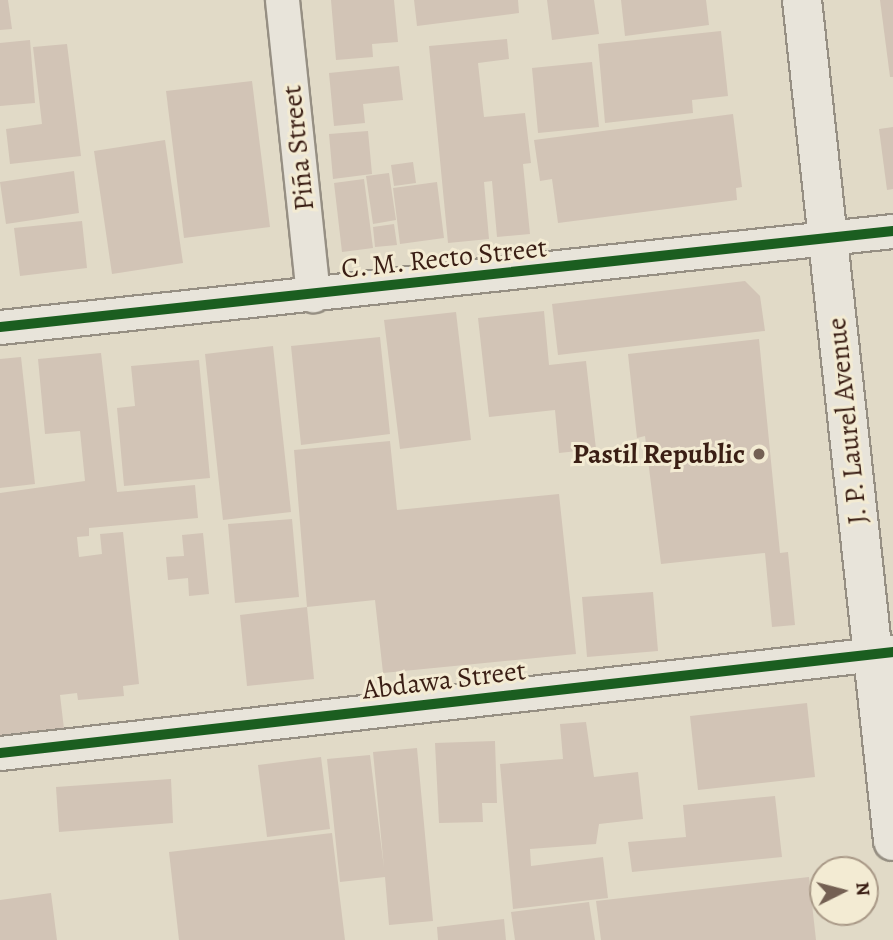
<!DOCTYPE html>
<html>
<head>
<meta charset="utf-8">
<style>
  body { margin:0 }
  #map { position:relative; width:893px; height:940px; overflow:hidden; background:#e1dac7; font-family:Alegreya,serif }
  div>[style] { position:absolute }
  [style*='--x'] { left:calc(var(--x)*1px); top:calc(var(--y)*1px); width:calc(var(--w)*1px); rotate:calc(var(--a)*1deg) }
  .building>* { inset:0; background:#d2c4b6 }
  .roads { filter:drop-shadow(2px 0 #968f83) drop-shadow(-2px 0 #968f83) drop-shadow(0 2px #968f83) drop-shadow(0 -2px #968f83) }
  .minor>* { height:33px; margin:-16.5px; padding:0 16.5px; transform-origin:16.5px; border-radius:16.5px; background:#e8e4da }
  .tertiary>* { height:38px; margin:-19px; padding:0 19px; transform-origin:19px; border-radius:19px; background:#e8e4da }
  .cycleway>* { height:10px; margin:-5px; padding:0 5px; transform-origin:5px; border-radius:5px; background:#1b5e20 }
  .dots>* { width:19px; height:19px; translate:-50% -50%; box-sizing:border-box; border:4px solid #f3ebd3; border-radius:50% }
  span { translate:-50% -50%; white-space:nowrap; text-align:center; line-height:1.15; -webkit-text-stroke:6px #f3ebd3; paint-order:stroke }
  .street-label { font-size:28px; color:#3a1e14 }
  .poi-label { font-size:28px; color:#3a1e14; font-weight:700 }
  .right { translate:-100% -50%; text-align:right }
  .north { position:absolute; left:809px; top:856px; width:70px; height:70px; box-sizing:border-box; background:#f3ebd3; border:2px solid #a99987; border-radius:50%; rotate:84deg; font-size:19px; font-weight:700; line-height:28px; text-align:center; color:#3a1e14 }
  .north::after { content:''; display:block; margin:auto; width:24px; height:32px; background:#746053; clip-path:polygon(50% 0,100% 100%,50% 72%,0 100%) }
</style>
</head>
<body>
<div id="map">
  <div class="building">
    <i style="clip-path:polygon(0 0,8px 0,12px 29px,0 30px)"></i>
    <i style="clip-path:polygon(331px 0,394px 0,398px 42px,372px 44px,373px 57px,336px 60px)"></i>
    <i style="clip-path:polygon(414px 0,518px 0,519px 13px,417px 26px)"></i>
    <i style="clip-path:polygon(547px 0,594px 0,599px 34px,552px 40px)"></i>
    <i style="clip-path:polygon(621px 0,706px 0,709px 25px,625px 36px)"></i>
    <i style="clip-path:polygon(880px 0,893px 0,893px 77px,890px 77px)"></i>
    <i style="clip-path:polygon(721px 31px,728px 96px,692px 100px,693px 113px,605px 123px,598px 44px)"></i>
    <i style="clip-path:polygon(507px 39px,509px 59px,478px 63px,484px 117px,525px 113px,531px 163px,523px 164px,530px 234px,497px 237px,492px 181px,484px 182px,489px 239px,448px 243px,429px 46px)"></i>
    <i style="clip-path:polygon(30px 40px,35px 103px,0 106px,0 43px)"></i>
    <i style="clip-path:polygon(67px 44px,81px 156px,10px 164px,6px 129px,42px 124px,33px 47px)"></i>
    <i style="clip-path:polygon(592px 62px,599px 127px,538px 133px,532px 68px)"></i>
    <i style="clip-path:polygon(399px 66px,403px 100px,363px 104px,365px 123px,334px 126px,329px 73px)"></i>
    <i style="clip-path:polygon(252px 81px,270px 227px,184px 238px,166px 91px)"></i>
    <i style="clip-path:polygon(733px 114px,742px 187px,736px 188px,737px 200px,558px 223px,552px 179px,540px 181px,534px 140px)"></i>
    <i style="clip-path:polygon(893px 127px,893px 189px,887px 190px,879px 129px)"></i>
    <i style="clip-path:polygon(368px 131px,372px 174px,333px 179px,329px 134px)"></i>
    <i style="clip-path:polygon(165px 140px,183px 263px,112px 274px,94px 151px)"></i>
    <i style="clip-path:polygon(413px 162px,416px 183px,394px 186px,391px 165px)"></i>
    <i style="clip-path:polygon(74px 171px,79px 213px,6px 224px,0 182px)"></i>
    <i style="clip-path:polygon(389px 173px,396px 220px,373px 224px,366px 176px)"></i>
    <i style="clip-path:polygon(364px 179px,373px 248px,342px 252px,334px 183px)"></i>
    <i style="clip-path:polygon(437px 182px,444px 238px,400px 244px,393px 188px)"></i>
    <i style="clip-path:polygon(82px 221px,87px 268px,20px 276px,14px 228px)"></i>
    <i style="clip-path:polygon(394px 224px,397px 245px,375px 247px,373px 227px)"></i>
    <i style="clip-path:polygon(745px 281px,760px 296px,765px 331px,558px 355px,552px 304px)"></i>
    <i style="clip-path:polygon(544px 311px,549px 365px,586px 361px,596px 449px,559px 453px,555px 410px,489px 417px,478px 318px)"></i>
    <i style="clip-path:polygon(456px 312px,471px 440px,400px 449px,384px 320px)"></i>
    <i style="clip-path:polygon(380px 337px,390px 434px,301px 445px,291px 346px)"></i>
    <i style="clip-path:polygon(759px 339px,780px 553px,788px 552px,795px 625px,772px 627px,765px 553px,661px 564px,645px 436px,637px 438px,628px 354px)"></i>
    <i style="clip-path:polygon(273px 346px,291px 512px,223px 520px,205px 354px)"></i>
    <i style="clip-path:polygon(101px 353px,117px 492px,195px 485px,198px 518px,89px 528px,89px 536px,77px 537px,79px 557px,102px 554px,100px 534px,123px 532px,139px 684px,123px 686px,124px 696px,78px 700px,77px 693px,60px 695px,64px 729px,0 736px,0 493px,85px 481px,80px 431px,45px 434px,38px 359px)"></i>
    <i style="clip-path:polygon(21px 357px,35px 484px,0 488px,0 359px)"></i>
    <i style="clip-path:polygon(199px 360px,210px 478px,124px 486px,117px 408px,135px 406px,131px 366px)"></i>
    <i style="clip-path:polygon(390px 441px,397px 510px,559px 494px,576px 654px,383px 673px,375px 600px,307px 607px,294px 450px)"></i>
    <i style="clip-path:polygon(292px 519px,299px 597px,235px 603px,228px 524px)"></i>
    <i style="clip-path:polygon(203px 533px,209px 594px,189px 596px,188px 578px,168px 580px,166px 557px,184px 556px,182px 535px)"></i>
    <i style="clip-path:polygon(653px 592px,658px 651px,587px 657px,582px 597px)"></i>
    <i style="clip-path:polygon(307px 607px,314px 679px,247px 686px,240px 615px)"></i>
    <i style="clip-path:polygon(807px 703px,815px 777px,698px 790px,690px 716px)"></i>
    <i style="clip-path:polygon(586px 722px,594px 777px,638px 772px,643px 819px,599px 824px,596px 844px,530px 849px,531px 866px,603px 857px,608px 898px,513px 909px,500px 764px,563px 759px,560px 724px)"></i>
    <i style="clip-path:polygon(495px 741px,497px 803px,482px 803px,483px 822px,439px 823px,435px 743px)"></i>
    <i style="clip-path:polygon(417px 748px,433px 921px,389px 925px,385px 877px,340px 882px,327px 759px,370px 755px,384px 868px,373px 752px)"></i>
    <i style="clip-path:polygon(321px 757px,330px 829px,267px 837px,258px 765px)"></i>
    <i style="clip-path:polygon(171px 779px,173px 823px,59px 832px,56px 787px)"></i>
    <i style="clip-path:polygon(775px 796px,782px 857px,632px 872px,628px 842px,686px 837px,683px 805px)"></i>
    <i style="clip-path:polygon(332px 833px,345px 940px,179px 940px,169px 852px)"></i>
    <i style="clip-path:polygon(809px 877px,816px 940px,601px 940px,596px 901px)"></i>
    <i style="clip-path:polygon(51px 893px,57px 940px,0 940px,0 900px)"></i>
    <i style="clip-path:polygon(589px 902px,595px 940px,515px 940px,511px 912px)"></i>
    <i style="clip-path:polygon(504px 919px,506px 940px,438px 940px,437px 927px)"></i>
  </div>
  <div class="roads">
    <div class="minor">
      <i style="--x:282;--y:0;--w:297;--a:84"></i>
      <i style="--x:0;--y:327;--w:898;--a:-6.14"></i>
      <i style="--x:0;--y:753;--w:899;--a:-6.45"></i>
    </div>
    <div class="tertiary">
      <i style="--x:802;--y:0;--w:846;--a:83.82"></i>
    </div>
  </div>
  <div class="cycleway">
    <i style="--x:0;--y:327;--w:898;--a:-6.14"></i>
    <i style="--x:0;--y:753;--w:899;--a:-6.45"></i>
  </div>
  <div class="dots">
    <i style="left:759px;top:454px;background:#746053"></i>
  </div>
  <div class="street-label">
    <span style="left:298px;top:148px;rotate:-96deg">Piña Street</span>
    <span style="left:444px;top:258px;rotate:-6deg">C. M. Recto Street</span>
    <span style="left:847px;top:421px;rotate:-96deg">J. P. Laurel Avenue</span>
    <span style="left:444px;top:680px;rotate:-7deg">Abdawa Street</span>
  </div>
  <div class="poi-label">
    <span class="right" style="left:745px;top:454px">Pastil Republic</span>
  </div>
  <div class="north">N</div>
</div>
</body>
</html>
